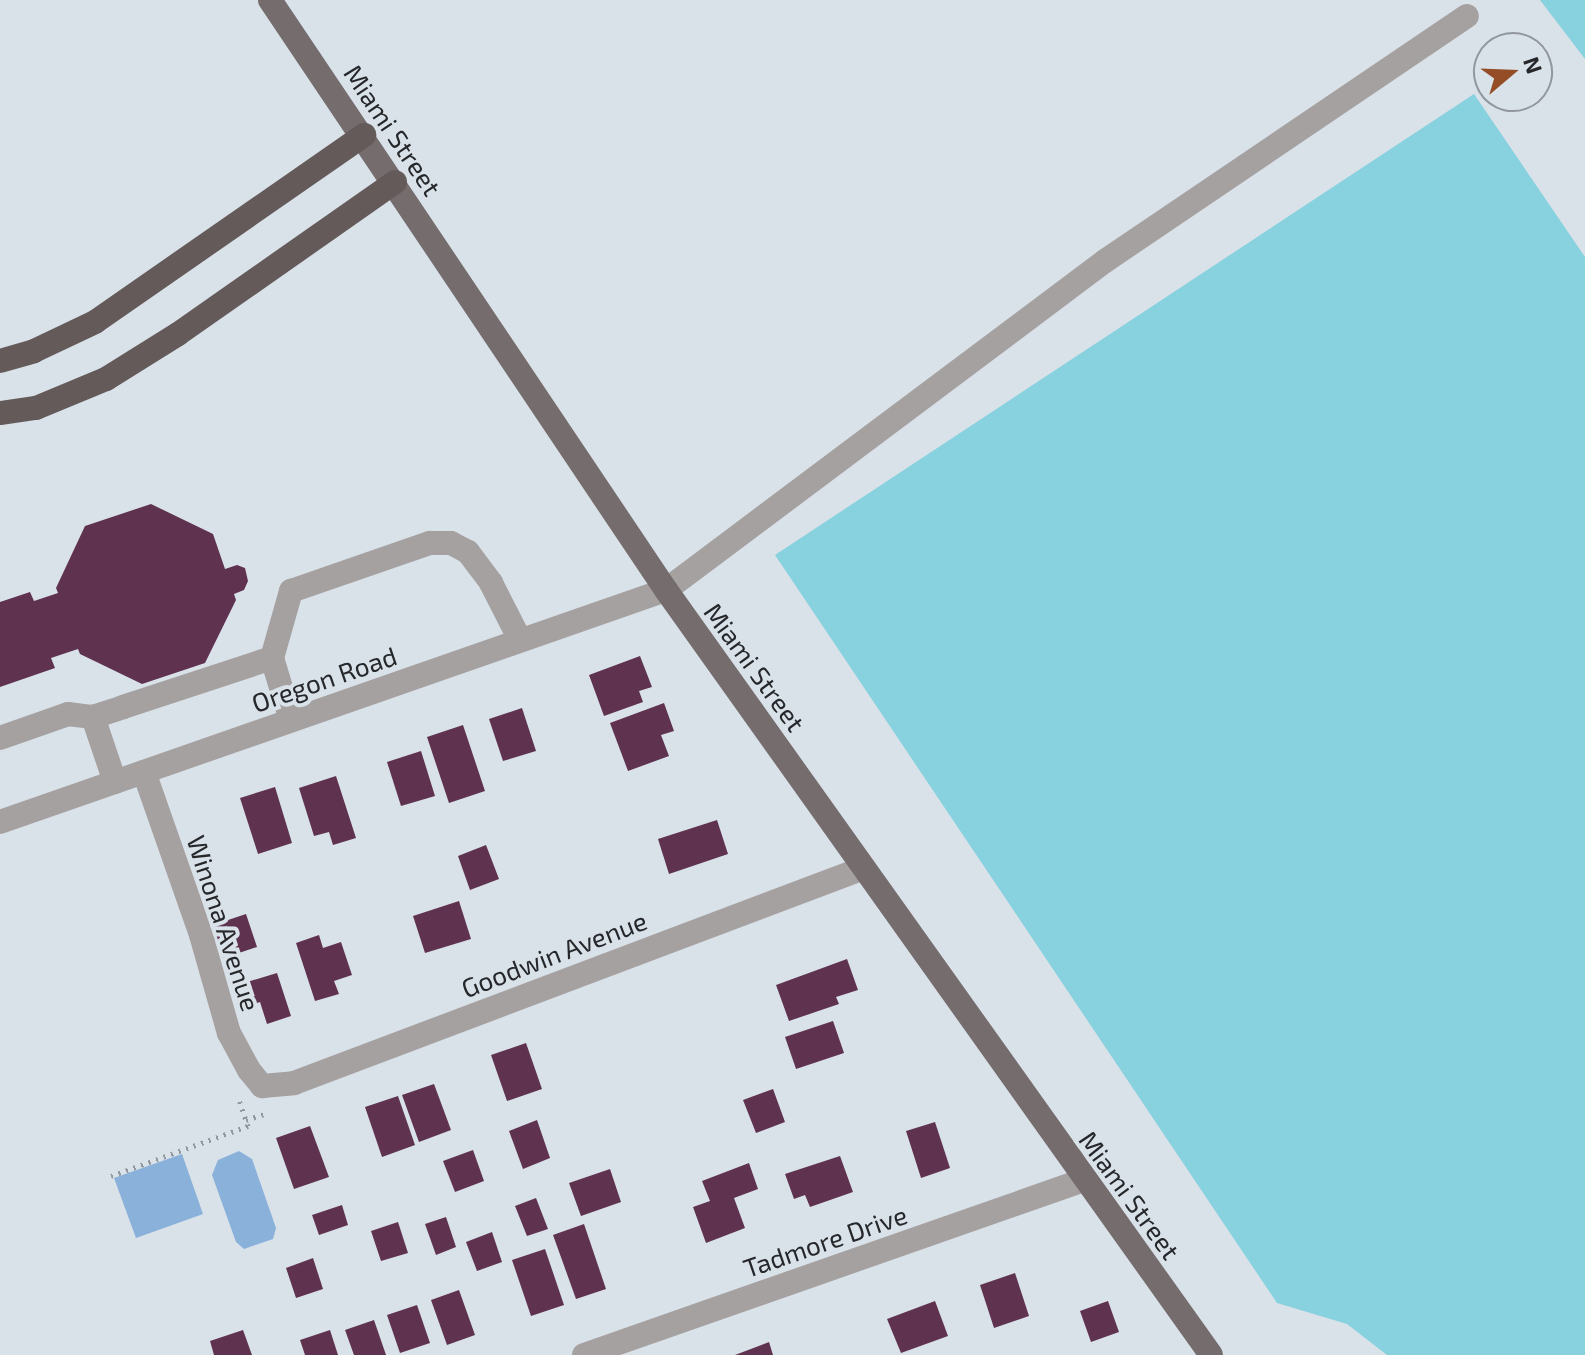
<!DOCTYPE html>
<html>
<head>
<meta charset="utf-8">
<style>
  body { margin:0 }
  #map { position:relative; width:1585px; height:1355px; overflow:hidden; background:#d9e1e9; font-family:"Exo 2",sans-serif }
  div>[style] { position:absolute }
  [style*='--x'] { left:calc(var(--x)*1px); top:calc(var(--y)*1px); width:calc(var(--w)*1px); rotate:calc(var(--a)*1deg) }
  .green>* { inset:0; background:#89b1da }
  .water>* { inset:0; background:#88d1df }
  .building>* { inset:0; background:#5f334f }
  .path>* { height:5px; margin-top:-2.5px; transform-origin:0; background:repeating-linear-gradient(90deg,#92989e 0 2px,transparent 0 8px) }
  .minor>* { height:24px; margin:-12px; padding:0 12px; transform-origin:12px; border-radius:12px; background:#a6a1a1 }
  .major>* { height:24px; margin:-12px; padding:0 12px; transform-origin:12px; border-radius:12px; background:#756c6d }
  .highway>* { height:24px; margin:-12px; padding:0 12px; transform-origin:12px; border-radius:12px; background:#645a5a }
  span { translate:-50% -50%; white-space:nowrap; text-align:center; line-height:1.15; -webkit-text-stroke:8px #d9e1e9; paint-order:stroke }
  .street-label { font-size:26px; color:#25272a }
  .north { position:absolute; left:1473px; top:32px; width:80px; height:80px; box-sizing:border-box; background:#d9e1e9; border:2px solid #91979d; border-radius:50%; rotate:71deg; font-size:22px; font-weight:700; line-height:32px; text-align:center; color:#25272a }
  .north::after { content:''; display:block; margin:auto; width:28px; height:36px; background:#944d27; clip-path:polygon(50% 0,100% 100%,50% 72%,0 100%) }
</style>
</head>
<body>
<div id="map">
  <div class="green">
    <i style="clip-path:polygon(239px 1151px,252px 1159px,276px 1228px,273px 1239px,244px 1249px,236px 1242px,212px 1175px,218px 1160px)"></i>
    <i style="clip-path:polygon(182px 1154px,203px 1214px,136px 1238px,114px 1178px)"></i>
  </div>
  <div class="water">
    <i style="clip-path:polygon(1540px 0,1585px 0,1585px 59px)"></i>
    <i style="clip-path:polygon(1474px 94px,1585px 257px,1585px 1355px,1387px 1355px,1347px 1324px,1277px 1303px,775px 555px)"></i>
  </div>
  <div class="building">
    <i style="clip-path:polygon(151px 504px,213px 534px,225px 569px,237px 565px,245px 568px,248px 581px,244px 590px,234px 594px,236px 600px,205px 663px,142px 684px,80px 654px,78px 649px,51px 658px,55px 668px,0 687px,0 602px,30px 592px,34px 601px,58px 593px,56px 588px,85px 526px)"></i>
    <i style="clip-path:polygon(640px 656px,652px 687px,639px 691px,643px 702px,604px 716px,589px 675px)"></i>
    <i style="clip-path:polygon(664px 703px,674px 731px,661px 735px,669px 756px,628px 771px,610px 723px)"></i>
    <i style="clip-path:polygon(522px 708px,536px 751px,503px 761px,489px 719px)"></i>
    <i style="clip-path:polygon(463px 725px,485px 791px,449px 803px,427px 737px)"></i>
    <i style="clip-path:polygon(421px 751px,435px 796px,401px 806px,387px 762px)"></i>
    <i style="clip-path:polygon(336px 776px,356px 838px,333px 845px,329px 832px,314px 836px,299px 788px)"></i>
    <i style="clip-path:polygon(275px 787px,292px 843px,258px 854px,240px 798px)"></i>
    <i style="clip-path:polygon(717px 820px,728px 854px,669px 874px,658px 839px)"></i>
    <i style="clip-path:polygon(486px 845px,499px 879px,470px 890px,458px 856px)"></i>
    <i style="clip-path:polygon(459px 901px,471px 939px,425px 953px,413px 916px)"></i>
    <i style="clip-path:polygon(246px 914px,257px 947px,224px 958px,213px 925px)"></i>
    <i style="clip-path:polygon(319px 935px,323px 948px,341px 942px,352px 975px,334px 981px,339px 994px,315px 1001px,296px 943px)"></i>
    <i style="clip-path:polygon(847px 959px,858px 990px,836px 997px,839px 1004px,789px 1021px,776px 985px)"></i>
    <i style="clip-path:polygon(277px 973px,291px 1016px,267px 1024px,260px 1002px,241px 1008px,234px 986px)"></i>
    <i style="clip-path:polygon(833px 1021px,844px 1053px,796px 1069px,785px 1037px)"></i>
    <i style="clip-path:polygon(526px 1043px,542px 1089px,507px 1101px,491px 1055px)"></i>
    <i style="clip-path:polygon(434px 1084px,451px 1130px,419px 1142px,402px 1095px)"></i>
    <i style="clip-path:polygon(773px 1089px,785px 1122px,756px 1133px,743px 1100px)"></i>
    <i style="clip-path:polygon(398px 1096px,415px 1145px,382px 1157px,365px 1107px)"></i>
    <i style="clip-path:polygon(537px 1120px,550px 1158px,523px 1169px,509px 1131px)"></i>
    <i style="clip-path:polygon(935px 1122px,950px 1168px,921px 1178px,906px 1131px)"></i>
    <i style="clip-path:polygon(310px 1126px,329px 1177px,294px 1189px,276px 1138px)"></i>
    <i style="clip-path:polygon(473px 1150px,484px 1181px,455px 1192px,443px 1161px)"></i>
    <i style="clip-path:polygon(840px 1156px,853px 1192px,810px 1207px,805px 1195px,794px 1199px,785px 1174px)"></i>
    <i style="clip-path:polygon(749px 1163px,758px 1189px,734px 1198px,745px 1228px,706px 1243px,693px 1207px,710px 1201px,702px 1181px)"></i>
    <i style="clip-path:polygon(610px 1169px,621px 1202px,581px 1216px,569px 1183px)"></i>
    <i style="clip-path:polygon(536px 1198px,548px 1229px,527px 1236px,515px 1206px)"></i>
    <i style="clip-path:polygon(342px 1205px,348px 1225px,319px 1235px,312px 1215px)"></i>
    <i style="clip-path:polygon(446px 1217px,456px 1247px,436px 1255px,425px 1224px)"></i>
    <i style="clip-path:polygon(398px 1222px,408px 1253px,381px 1261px,371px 1231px)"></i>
    <i style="clip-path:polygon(584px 1224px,606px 1289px,576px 1299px,553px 1235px)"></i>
    <i style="clip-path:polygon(492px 1232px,502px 1262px,477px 1271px,466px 1242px)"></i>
    <i style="clip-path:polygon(545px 1249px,564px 1305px,531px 1316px,512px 1260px)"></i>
    <i style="clip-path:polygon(313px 1258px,323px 1289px,296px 1298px,286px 1268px)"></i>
    <i style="clip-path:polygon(1015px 1273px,1029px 1316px,994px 1328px,980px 1285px)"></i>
    <i style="clip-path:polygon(459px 1290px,475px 1335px,447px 1345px,431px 1300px)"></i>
    <i style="clip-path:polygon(935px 1301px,948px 1336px,901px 1353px,887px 1319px)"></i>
    <i style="clip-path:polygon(1108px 1301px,1119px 1332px,1091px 1342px,1080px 1311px)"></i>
    <i style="clip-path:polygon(417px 1305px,430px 1343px,400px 1353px,387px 1315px)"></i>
    <i style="clip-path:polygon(374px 1320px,386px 1355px,354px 1355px,345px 1330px)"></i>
    <i style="clip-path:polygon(243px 1330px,252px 1355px,214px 1355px,210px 1341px)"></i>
    <i style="clip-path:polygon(330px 1330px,338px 1355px,305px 1355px,300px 1340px)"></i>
    <i style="clip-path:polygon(769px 1342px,773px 1355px,735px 1355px)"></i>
  </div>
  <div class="path">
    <i style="--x:246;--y:1120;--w:22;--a:-18"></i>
    <i style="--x:111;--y:1176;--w:146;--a:-20.1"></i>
    <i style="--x:248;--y:1126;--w:28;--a:-109"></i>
  </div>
  <div class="minor">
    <i style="--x:272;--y:658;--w:70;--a:-74.2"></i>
    <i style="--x:291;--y:591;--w:147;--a:-19.1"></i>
    <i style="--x:430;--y:543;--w:21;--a:0"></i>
    <i style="--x:451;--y:543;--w:19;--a:28"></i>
    <i style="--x:468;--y:552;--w:39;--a:53"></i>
    <i style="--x:491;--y:583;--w:64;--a:63"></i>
    <i style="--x:0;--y:738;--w:72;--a:-19.4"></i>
    <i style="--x:68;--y:714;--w:25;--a:7"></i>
    <i style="--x:144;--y:772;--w:173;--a:70.7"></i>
    <i style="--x:201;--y:935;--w:102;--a:74.1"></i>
    <i style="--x:229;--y:1033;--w:42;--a:61.6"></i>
    <i style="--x:249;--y:1070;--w:21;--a:51"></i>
    <i style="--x:262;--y:1086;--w:32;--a:-5"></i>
    <i style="--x:294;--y:1083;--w:609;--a:-20.67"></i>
    <i style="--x:115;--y:782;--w:69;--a:-108.7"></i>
    <i style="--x:93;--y:717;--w:32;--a:-18"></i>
    <i style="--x:123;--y:707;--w:157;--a:-18.2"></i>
    <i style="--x:272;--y:658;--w:65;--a:73"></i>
    <i style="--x:0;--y:822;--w:705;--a:-19.21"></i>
    <i style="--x:666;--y:590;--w:549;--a:-36.85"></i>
    <i style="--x:1105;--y:261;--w:437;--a:-34.1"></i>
    <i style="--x:584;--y:1355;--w:530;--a:-19.29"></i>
  </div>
  <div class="major">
    <i style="--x:270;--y:0;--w:711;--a:56.13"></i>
    <i style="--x:666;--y:590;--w:939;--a:54.53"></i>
  </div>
  <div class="highway">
    <i style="--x:0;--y:361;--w:35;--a:-16"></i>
    <i style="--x:34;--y:351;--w:68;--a:-25.4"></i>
    <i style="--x:95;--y:322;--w:328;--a:-34.8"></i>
    <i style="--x:0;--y:413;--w:36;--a:-8"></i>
    <i style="--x:36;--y:408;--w:76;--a:-22.5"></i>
    <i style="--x:106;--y:379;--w:85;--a:-32"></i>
    <i style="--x:178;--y:334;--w:265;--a:-35"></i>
  </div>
  <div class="street-label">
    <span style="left:393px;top:130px;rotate:56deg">Miami Street</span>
    <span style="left:755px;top:667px;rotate:54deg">Miami Street</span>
    <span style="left:324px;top:679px;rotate:-19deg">Oregon Road</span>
    <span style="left:224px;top:923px;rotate:72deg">Winona Avenue</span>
    <span style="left:554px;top:954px;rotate:-21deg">Goodwin Avenue</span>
    <span style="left:1130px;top:1195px;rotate:54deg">Miami Street</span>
    <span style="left:825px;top:1241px;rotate:-19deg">Tadmore Drive</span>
  </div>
  <div class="north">N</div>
</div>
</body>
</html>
